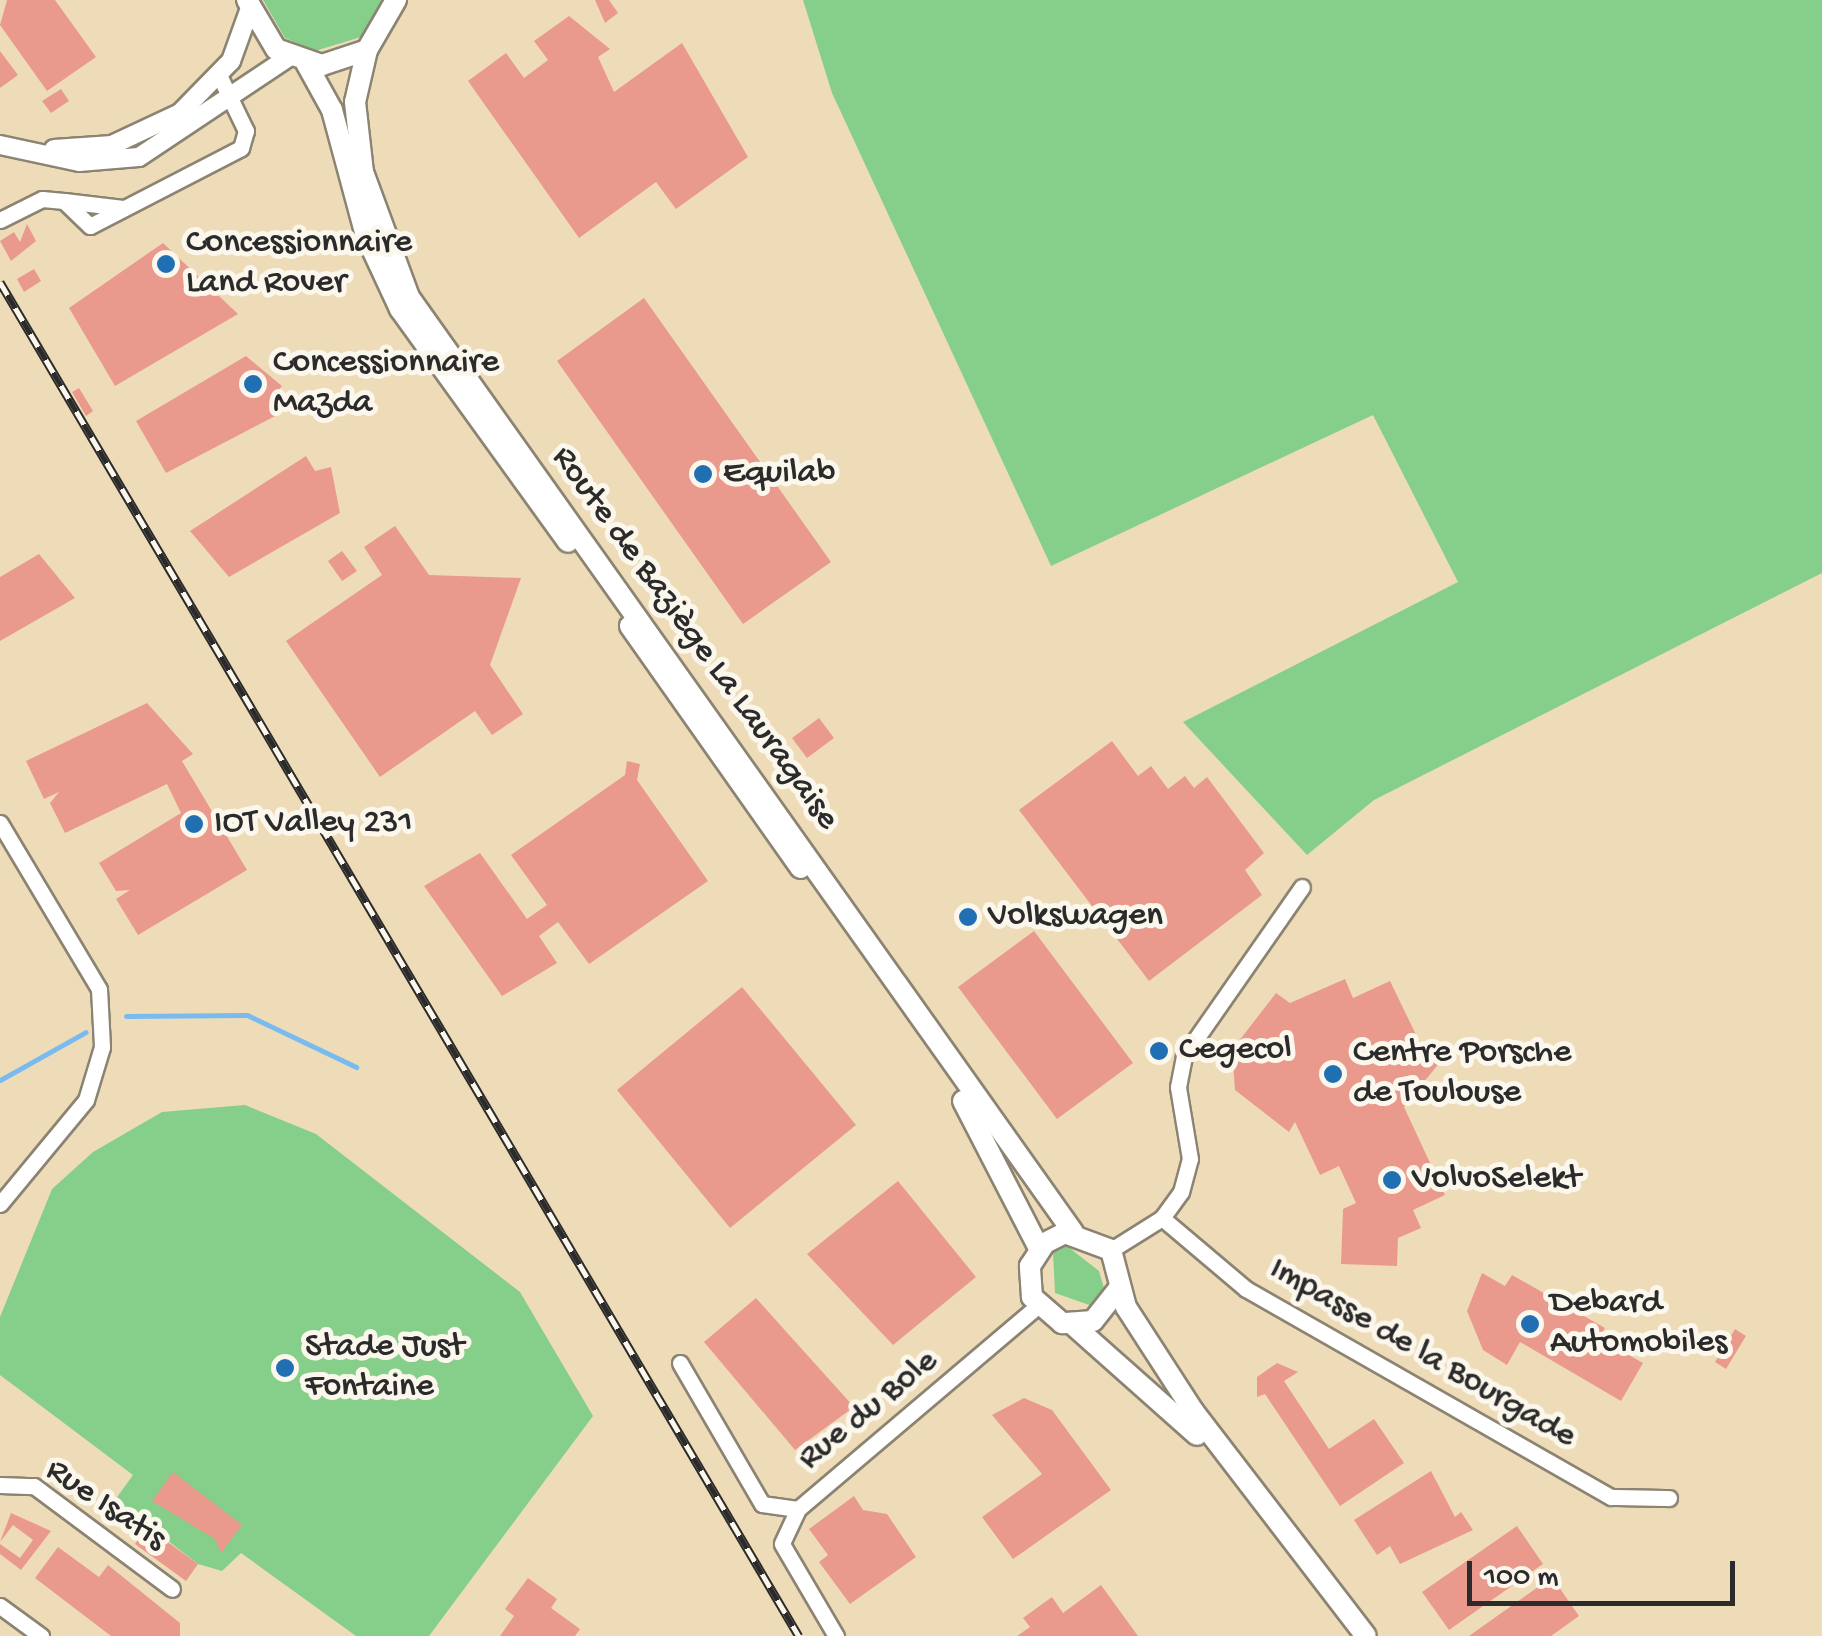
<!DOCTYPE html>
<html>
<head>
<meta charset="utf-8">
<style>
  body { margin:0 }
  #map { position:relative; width:1822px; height:1636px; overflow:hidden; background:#eedcb9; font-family:"Gochi Hand",sans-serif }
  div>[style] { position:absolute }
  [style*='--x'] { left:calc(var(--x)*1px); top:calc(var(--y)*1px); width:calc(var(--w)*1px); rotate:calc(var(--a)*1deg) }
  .green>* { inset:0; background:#86cf8a }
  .stream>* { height:5px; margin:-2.5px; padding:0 2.5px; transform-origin:2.5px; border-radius:2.5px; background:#7abbef }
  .building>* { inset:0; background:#ea9a8d }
  .roads { filter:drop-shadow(2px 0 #8c8472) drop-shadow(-2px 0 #8c8472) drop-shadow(0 2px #8c8472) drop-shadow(0 -2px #8c8472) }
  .minor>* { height:15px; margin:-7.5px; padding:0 7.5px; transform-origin:7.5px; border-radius:7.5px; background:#fff }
  .tertiary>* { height:18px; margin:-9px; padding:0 9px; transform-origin:9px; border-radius:9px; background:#fff }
  .secondary>* { height:20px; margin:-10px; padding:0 10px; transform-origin:10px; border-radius:10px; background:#fff }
  .rail>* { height:9px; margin-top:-4.5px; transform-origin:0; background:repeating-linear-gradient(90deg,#fbf7ec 0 15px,#2b2b2b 0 30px); box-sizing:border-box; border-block:2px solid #2b2b2b }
  .dots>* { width:28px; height:28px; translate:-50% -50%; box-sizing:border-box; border:5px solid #fbf7ec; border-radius:50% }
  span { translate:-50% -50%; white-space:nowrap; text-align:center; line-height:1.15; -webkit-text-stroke:10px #fbf7ec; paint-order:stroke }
  .poi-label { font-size:35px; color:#2b2b2b }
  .left { translate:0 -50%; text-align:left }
  .street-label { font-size:35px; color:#2b2b2b }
  .scale { position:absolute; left:1467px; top:1561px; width:268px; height:45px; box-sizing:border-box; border:5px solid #2b2b2b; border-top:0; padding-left:12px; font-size:30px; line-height:35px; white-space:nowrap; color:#2b2b2b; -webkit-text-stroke:8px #fbf7ec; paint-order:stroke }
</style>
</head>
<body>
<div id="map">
  <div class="green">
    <i style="clip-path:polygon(263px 0,382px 0,361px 37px,315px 51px,285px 38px)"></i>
    <i style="clip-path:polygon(803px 0,1822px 0,1822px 573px,1374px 800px,1307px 855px,1183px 722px,1458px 582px,1373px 415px,1051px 566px,832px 93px)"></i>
    <i style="clip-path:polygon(245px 1105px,316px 1134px,520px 1292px,593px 1416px,429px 1636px,356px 1636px,241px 1553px,222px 1571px,198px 1564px,115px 1500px,133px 1475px,0 1375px,0 1317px,52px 1189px,93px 1152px,162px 1112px)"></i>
    <i style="clip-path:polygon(1067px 1246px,1099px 1271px,1106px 1295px,1095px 1307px,1055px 1293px,1053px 1252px)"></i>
  </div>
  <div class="stream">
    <i style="--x:126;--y:1016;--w:121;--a:-0.5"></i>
    <i style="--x:247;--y:1015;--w:121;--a:25.5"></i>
    <i style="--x:0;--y:1080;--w:98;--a:-29.2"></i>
  </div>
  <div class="building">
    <i style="clip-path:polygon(7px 0,55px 0,96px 57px,47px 91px,0 25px)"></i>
    <i style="clip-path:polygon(595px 0,609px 0,618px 13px,605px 23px)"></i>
    <i style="clip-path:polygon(569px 16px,610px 49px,598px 57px,614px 92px,682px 43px,748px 157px,676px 209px,656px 182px,579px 238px,468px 81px,506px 53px,524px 78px,548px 60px,534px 41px)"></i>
    <i style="clip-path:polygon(0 51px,18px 75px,0 88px)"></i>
    <i style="clip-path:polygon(61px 89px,69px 101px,51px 113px,42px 101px)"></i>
    <i style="clip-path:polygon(27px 224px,36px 241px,11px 261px,0 241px,14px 232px,20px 242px)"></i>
    <i style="clip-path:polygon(163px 243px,238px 314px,115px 386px,69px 308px)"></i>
    <i style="clip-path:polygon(34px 269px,41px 281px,24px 292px,17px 279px)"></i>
    <i style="clip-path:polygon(644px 298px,831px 562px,743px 624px,557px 361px)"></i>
    <i style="clip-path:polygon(246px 356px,282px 386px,271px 399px,279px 414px,166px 473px,136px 421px)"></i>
    <i style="clip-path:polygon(79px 388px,93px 411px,86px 416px,72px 392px)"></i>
    <i style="clip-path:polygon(306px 456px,315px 471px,331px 467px,340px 513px,229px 577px,190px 531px)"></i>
    <i style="clip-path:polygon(395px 526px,429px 575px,521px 578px,490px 665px,523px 714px,492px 735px,475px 711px,380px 777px,286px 641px,382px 575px,364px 547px)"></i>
    <i style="clip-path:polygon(342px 551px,357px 571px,342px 581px,328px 561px)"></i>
    <i style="clip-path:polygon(39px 554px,75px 598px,0 641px,0 577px)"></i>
    <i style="clip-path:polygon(147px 703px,193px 754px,182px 761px,247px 870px,138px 935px,116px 899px,130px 890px,116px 891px,99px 863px,181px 813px,167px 784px,65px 833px,50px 803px,59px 792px,44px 799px,26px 761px)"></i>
    <i style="clip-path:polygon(819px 718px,834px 738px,807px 758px,792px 738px)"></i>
    <i style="clip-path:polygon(1112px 741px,1138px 776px,1151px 766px,1168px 789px,1185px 776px,1194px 788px,1207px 777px,1264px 853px,1245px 870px,1262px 895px,1149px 981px,1019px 810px)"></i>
    <i style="clip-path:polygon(627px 761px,640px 764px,637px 780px,708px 881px,589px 964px,558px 922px,539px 936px,557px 963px,502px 996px,424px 886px,480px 853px,527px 919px,547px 905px,511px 855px,625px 775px)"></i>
    <i style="clip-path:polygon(1034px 931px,1133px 1063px,1057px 1119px,958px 987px)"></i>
    <i style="clip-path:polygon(1345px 979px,1353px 998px,1390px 981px,1422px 1047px,1444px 1057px,1404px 1107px,1445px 1195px,1413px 1210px,1421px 1228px,1398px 1238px,1397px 1266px,1341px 1264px,1343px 1209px,1356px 1203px,1339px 1166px,1320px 1175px,1295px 1122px,1289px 1132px,1235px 1090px,1232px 1050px,1276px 993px,1290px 1003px)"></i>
    <i style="clip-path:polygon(742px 987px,856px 1125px,730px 1228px,617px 1090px)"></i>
    <i style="clip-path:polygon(898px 1181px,976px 1277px,893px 1345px,807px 1254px)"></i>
    <i style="clip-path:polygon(1482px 1273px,1505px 1286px,1512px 1275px,1605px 1328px,1599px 1338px,1643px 1363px,1621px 1401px,1520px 1342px,1507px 1365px,1483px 1350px,1467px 1311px)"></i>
    <i style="clip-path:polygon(756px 1298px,854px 1407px,795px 1450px,704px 1342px)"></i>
    <i style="clip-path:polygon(1735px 1329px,1746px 1336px,1726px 1369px,1715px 1362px)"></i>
    <i style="clip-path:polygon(1277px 1363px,1298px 1372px,1284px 1381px,1329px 1449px,1374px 1419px,1404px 1463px,1340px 1506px,1265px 1394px,1257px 1397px,1257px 1377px)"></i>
    <i style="clip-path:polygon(1024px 1398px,1052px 1410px,1111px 1490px,1013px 1559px,982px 1517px,1042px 1474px,992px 1415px)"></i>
    <i style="clip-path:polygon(1431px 1471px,1455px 1517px,1461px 1512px,1473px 1530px,1400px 1564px,1390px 1546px,1377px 1555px,1354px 1520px)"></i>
    <i style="clip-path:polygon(173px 1472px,242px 1525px,221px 1553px,215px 1539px,152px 1501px)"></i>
    <i style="clip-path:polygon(854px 1496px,863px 1510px,887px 1514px,916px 1557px,850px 1604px,819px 1562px,828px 1555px,809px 1529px)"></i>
    <i style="clip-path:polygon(11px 1513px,51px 1531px,21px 1570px,0 1554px,0 1544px,20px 1558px,33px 1540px,13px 1525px,0 1542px)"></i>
    <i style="clip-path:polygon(1517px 1526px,1543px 1564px,1449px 1630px,1422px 1592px)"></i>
    <i style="clip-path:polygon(147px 1527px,198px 1564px,186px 1581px,135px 1544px)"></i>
    <i style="clip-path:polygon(58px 1547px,99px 1577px,108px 1565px,180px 1623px,180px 1636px,111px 1636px,35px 1578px)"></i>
    <i style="clip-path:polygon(1552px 1577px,1579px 1616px,1551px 1636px,1469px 1636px)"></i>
    <i style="clip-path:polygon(528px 1578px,557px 1599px,551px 1608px,580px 1629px,575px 1636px,500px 1636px,514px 1616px,505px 1609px)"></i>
    <i style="clip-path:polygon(1101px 1585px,1138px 1636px,1017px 1636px,1030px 1627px,1023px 1618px,1052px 1597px,1063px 1613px)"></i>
  </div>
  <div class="roads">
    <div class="minor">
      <i style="--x:123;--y:208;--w:59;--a:-173.2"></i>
      <i style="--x:64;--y:201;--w:36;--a:44"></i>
      <i style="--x:90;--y:226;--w:170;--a:-27.3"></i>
      <i style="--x:241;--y:148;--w:18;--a:-74"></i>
      <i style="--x:246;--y:131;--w:62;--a:-115.7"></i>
      <i style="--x:0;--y:220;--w:47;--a:-26.6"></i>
      <i style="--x:42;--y:199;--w:22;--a:5"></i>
      <i style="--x:0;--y:823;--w:193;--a:59.2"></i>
      <i style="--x:99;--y:989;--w:58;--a:87"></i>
      <i style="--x:102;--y:1047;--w:55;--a:106.8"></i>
      <i style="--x:86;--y:1100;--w:135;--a:129.6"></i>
      <i style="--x:1162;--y:1218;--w:110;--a:40.2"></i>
      <i style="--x:1246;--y:1289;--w:420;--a:29.7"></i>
      <i style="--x:1611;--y:1497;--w:58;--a:1"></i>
      <i style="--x:1111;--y:1250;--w:60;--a:-32.1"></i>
      <i style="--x:1162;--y:1218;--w:32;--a:-54"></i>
      <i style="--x:1181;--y:1192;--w:34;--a:-75"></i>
      <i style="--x:1190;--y:1159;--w:73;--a:-99.5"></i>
      <i style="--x:1178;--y:1087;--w:32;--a:-79"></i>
      <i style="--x:1184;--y:1056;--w:206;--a:-55.1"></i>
      <i style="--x:680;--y:1363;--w:163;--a:59.8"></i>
      <i style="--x:762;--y:1504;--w:36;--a:8"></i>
      <i style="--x:798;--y:1509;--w:314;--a:-40.3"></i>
      <i style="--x:0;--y:1485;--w:34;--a:2"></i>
      <i style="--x:34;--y:1486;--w:172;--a:36.7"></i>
      <i style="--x:798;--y:1509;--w:38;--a:115"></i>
      <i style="--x:782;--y:1544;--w:107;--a:59.6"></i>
      <i style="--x:0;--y:1606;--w:51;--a:36.2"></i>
    </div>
    <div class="tertiary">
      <i style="--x:0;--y:145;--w:81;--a:12.1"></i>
      <i style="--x:79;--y:162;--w:60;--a:-4.8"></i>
      <i style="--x:139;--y:157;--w:180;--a:-33.7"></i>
      <i style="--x:54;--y:149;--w:58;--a:-3.9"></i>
      <i style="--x:112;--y:145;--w:75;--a:-25.2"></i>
      <i style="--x:180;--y:113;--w:73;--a:-45.6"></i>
      <i style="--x:231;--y:61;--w:53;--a:-70.2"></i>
    </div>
    <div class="secondary">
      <i style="--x:247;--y:0;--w:57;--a:59.4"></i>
      <i style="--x:276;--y:49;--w:49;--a:19.2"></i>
      <i style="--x:322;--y:65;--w:47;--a:-18.4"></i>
      <i style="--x:367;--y:50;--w:58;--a:-59.9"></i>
      <i style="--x:367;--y:50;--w:53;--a:103"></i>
      <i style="--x:355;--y:102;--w:70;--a:83.5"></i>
      <i style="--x:363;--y:172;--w:133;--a:69.8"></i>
      <i style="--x:409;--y:297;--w:1147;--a:54.62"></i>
      <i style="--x:306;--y:63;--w:54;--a:61"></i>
      <i style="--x:332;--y:110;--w:131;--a:74.9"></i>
      <i style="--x:366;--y:236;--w:81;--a:65"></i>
      <i style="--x:400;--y:309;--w:287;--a:54.2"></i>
      <i style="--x:630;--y:626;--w:296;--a:54.8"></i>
      <i style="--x:963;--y:1101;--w:165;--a:62.7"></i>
      <i style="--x:1120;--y:1287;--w:43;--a:128.5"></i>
      <i style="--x:1093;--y:1321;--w:31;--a:176"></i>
      <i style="--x:1062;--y:1323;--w:40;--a:-139"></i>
      <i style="--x:1032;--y:1297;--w:31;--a:-94"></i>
      <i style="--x:1030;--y:1266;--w:27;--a:-57"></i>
      <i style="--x:1045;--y:1243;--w:22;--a:-27"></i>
      <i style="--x:1065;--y:1233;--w:49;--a:20.3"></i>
      <i style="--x:1111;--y:1250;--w:59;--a:75.3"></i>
      <i style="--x:1126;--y:1307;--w:125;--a:57.1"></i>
      <i style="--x:1194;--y:1412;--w:282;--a:52.5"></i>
      <i style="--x:1072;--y:1324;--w:167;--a:41.6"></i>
    </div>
  </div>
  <div class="rail">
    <i style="--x:0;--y:282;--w:1572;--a:59.46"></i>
  </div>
  <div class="dots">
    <i style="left:166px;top:264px;background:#1f6fb2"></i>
    <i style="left:253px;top:384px;background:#1f6fb2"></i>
    <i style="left:703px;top:474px;background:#1f6fb2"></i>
    <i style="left:194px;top:824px;background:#1f6fb2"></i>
    <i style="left:968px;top:917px;background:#1f6fb2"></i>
    <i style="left:1159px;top:1051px;background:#1f6fb2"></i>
    <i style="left:1333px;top:1074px;background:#1f6fb2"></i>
    <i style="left:1392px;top:1180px;background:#1f6fb2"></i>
    <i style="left:1530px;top:1324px;background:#1f6fb2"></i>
    <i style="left:285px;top:1368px;background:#1f6fb2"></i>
  </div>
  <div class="poi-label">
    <span class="left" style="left:186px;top:264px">Concessionnaire<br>Land Rover</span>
    <span class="left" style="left:273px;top:384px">Concessionnaire<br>Mazda</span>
    <span class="left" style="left:723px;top:474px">Equilab</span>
    <span class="left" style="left:214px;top:824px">IOT Valley 231</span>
    <span class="left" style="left:988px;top:917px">Volkswagen</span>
    <span class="left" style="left:1179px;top:1051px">Cegecol</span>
    <span class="left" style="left:1353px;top:1074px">Centre Porsche<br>de Toulouse</span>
    <span class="left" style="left:1412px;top:1180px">VolvoSelekt</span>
    <span class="left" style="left:1550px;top:1324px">Debard<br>Automobiles</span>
    <span class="left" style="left:305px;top:1368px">Stade Just<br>Fontaine</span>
  </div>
  <div class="street-label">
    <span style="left:694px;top:639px;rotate:54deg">Route de Baziège La Lauragaise</span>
    <span style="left:1422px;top:1354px;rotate:30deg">Impasse de la Bourgade</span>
    <span style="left:869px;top:1411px;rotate:-39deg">Rue du Bole</span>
    <span style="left:105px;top:1506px;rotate:34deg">Rue Isatis</span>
  </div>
  <div class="scale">100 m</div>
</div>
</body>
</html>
